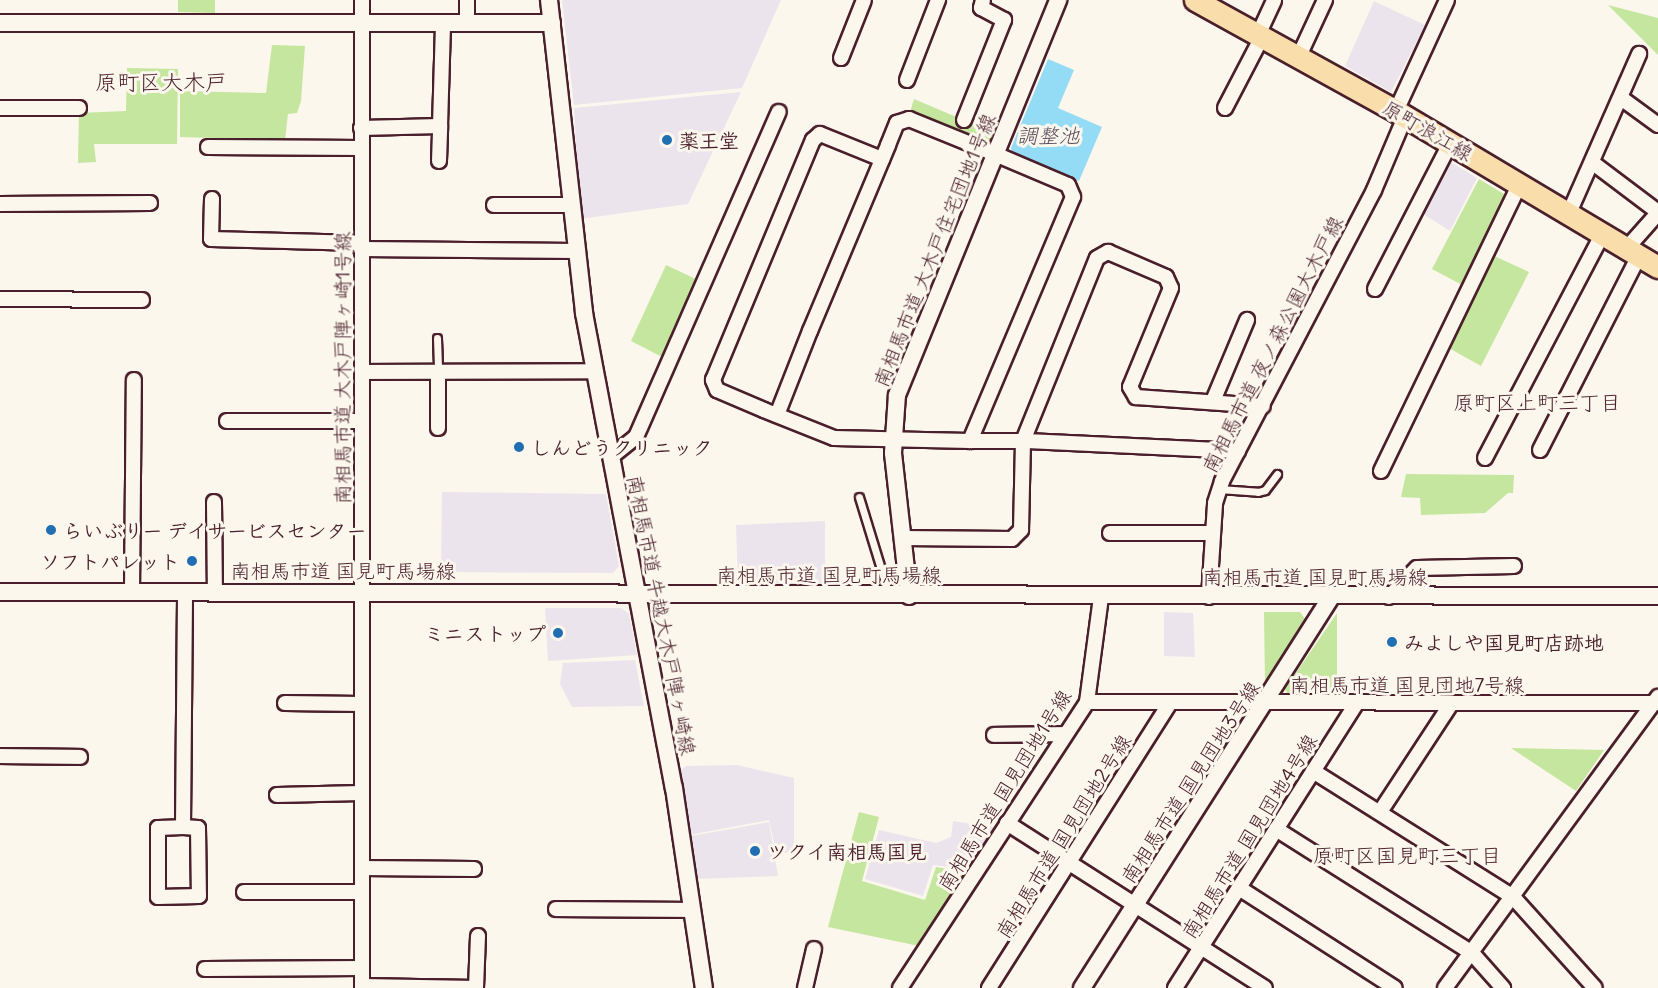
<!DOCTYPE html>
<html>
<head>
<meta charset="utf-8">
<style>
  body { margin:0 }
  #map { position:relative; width:1658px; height:988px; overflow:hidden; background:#fbf7ec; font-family:Delius,"Klee One",sans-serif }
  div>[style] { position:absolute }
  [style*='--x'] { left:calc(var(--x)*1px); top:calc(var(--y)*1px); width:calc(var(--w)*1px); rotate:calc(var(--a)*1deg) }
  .built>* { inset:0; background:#ece4ec }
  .green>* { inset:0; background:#c5e69e }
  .water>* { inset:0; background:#94dcf5 }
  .roads { filter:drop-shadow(2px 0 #4a1f2b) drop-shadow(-2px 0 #4a1f2b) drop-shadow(0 2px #4a1f2b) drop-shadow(0 -2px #4a1f2b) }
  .service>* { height:7px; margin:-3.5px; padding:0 3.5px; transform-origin:3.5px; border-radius:3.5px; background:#fbf7ec }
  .minor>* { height:14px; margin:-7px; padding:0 7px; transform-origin:7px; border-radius:7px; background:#fbf7ec }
  .tertiary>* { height:16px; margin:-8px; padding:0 8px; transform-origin:8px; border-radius:8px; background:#fbf7ec }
  .primary>* { height:21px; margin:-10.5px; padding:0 10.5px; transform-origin:10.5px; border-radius:10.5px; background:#f9deab }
  .dots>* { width:16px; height:16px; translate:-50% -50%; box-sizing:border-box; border:3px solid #fbf7ec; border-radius:50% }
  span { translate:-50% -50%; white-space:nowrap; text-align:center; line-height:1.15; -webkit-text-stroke:6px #fbf7ec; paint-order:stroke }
  .street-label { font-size:20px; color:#4a1f2b }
  .poi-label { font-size:20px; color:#4a1f2b; font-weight:700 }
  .left { translate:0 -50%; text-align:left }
  .right { translate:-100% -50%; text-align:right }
  .water-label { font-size:21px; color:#5c4e5e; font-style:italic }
  .neighbourhood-label { font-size:21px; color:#4a1f2b }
  .quarter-label { font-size:22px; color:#4a1f2b }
</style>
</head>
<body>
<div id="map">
  <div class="built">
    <i style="clip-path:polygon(562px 0,781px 0,742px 88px,574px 105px)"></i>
    <i style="clip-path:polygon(1374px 1px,1425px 25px,1391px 92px,1345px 66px)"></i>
    <i style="clip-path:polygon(741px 92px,688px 204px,580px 219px,574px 108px)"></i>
    <i style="clip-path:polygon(1447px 160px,1477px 178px,1450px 231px,1420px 212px)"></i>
    <i style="clip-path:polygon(442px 492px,606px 494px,619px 566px,613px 573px,445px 572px,441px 568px)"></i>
    <i style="clip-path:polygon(825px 521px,825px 586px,738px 582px,736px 525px)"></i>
    <i style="clip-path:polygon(545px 608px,621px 608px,629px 614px,637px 655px,548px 661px)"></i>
    <i style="clip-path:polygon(1164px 612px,1193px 613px,1195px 657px,1164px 656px)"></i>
    <i style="clip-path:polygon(635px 660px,644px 706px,572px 707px,560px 684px,563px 663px)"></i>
    <i style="clip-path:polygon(737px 765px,794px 778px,794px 850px,777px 856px,769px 820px,689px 835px,680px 771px,686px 766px)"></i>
    <i style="clip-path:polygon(953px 821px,997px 828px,971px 869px,933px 865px,923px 896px,865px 879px,879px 830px,936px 843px,951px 837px)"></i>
    <i style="clip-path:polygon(769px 822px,778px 876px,694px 879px,691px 836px)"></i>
  </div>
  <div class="green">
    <i style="clip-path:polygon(178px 0,215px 0,215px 13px,178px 12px)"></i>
    <i style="clip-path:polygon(1608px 5px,1658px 18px,1658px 55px)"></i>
    <i style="clip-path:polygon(272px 45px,305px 46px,301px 101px,297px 113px,288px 114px,285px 140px,180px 137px,180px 91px,266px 93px)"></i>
    <i style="clip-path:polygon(127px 68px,178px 69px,177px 144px,94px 144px,96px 162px,78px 163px,79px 113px,126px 111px)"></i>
    <i style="clip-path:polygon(914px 99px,994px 133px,992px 141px,982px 143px,910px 112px)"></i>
    <i style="clip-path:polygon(1479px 179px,1509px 197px,1466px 287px,1432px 269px)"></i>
    <i style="clip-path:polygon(1492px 255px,1529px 272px,1481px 366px,1447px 347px)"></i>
    <i style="clip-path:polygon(666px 265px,700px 281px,666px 359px,631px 341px)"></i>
    <i style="clip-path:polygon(1406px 474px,1514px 475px,1513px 493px,1508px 493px,1485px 513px,1421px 515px,1420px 498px,1401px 497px)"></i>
    <i style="clip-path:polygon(1264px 612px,1300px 612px,1305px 619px,1265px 683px)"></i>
    <i style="clip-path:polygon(1337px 613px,1337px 698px,1290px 699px,1285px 689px)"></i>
    <i style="clip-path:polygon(1511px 748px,1604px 750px,1576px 791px)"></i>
    <i style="clip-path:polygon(859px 812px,879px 817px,862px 881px,925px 900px,936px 867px,968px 872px,919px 946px,828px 927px)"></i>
  </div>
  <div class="water">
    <i style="clip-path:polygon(1048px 59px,1074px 70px,1058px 108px,1102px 127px,1079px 181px,1012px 153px,1011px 148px)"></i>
  </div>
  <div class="roads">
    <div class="service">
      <i style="--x:437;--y:338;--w:33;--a:88"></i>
      <i style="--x:1219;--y:489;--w:39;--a:4"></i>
      <i style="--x:1258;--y:492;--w:7;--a:-16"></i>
      <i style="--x:1265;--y:490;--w:20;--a:-53"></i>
      <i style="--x:859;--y:497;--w:99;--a:73"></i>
    </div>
    <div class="minor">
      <i style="--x:362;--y:0;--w:988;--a:90"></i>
      <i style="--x:467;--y:0;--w:23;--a:90"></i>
      <i style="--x:1258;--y:35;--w:38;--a:-65"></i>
      <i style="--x:1299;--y:56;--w:62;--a:-65.1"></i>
      <i style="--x:841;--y:58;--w:62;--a:-68.4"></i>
      <i style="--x:907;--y:80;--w:86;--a:-68.8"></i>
      <i style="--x:1621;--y:98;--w:46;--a:36.1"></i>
      <i style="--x:0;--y:108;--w:79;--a:0"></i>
      <i style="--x:1225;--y:108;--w:80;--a:-62.5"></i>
      <i style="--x:1396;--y:111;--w:122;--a:-65.3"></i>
      <i style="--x:964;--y:120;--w:108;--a:-68.2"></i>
      <i style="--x:1004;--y:20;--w:26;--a:-152"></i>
      <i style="--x:981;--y:8;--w:8;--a:-76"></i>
      <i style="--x:361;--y:128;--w:79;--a:-1.5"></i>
      <i style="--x:440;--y:126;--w:103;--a:-88.3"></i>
      <i style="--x:208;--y:147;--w:153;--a:0.4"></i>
      <i style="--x:439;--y:161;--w:35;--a:-88"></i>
      <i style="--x:1593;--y:163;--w:81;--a:37"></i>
      <i style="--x:212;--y:199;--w:40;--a:91.4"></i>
      <i style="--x:211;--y:239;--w:150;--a:1.5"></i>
      <i style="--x:0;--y:204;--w:150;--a:-0.4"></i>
      <i style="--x:494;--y:205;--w:77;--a:0"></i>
      <i style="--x:1569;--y:213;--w:174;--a:-66.2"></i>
      <i style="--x:1627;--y:248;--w:47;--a:-48.5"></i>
      <i style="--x:361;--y:249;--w:215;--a:0.5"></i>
      <i style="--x:1375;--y:289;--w:165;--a:-62.7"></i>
      <i style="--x:0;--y:299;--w:142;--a:0.4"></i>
      <i style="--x:362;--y:372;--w:232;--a:-0.2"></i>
      <i style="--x:438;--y:373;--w:55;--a:90"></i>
      <i style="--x:1213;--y:401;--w:88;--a:-67.2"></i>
      <i style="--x:777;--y:415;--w:90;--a:-68.6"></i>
      <i style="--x:810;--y:331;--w:202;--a:-67.2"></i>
      <i style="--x:888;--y:145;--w:24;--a:-68"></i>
      <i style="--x:897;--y:123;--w:13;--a:-18"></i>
      <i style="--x:909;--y:119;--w:93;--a:22.1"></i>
      <i style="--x:995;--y:154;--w:79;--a:23"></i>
      <i style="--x:1068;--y:185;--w:13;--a:67"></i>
      <i style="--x:1073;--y:197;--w:265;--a:112.9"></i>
      <i style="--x:970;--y:441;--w:136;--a:-178.7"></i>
      <i style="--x:834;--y:438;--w:75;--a:-158.2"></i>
      <i style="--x:764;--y:410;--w:51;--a:-156.9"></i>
      <i style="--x:717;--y:390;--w:11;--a:-112"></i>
      <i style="--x:713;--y:380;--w:260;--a:-67.4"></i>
      <i style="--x:813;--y:140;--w:9;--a:-41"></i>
      <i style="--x:820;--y:134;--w:67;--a:22"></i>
      <i style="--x:227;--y:421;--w:135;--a:0"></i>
      <i style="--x:1540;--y:450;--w:218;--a:-63"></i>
      <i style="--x:1238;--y:451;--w:215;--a:-177.3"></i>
      <i style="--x:1023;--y:441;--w:197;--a:-68"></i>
      <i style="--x:1097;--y:258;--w:13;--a:-29"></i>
      <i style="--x:1108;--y:252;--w:63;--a:23.3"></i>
      <i style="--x:1166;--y:277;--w:12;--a:66"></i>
      <i style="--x:1171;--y:288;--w:107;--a:112.5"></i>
      <i style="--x:1130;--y:387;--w:12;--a:59"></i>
      <i style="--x:1136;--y:397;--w:127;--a:4.1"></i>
      <i style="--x:611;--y:457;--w:32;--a:-39"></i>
      <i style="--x:636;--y:437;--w:355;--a:-66.3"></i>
      <i style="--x:1485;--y:458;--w:254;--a:-62.3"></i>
      <i style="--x:1381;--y:471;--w:319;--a:-64.2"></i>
      <i style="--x:214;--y:502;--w:90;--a:89.4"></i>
      <i style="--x:1110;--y:533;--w:102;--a:0"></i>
      <i style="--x:902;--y:538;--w:110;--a:0.5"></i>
      <i style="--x:1012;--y:539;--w:13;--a:-45"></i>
      <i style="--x:1021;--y:530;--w:89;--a:-88.7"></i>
      <i style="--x:1023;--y:441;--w:53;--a:180"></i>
      <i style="--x:132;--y:592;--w:212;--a:-89.5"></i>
      <i style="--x:1209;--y:597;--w:94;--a:-86.3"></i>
      <i style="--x:1215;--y:503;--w:23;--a:-72"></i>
      <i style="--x:1222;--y:481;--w:328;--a:-62.4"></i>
      <i style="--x:1374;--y:190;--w:79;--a:-67"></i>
      <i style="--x:1389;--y:597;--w:40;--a:-46"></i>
      <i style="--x:1417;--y:568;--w:97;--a:-1.2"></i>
      <i style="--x:1087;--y:702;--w:571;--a:0.1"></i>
      <i style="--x:285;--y:703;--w:76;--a:0.8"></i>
      <i style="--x:994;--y:735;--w:70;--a:-0.8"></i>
      <i style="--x:0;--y:756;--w:80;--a:0.7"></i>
      <i style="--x:1313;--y:771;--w:236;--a:32.2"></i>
      <i style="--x:1513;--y:897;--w:122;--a:48"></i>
      <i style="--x:277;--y:795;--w:84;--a:-1.4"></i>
      <i style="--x:1380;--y:812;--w:129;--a:-56.7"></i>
      <i style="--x:1007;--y:823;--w:306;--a:32.6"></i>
      <i style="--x:183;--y:827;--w:235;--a:-89.5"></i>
      <i style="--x:183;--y:827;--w:15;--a:4"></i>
      <i style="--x:198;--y:828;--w:68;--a:89.2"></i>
      <i style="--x:199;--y:896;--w:41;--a:178.6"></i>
      <i style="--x:158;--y:897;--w:69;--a:-90"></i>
      <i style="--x:158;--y:828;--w:25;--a:-2"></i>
      <i style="--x:1276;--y:829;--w:232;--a:32.3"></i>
      <i style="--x:1472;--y:953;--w:47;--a:48.5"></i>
      <i style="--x:362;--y:868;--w:112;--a:0.5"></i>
      <i style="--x:1239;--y:888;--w:185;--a:32.7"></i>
      <i style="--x:244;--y:892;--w:118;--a:0"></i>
      <i style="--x:556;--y:909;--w:136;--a:0.4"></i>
      <i style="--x:205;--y:969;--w:157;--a:-0.4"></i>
      <i style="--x:362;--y:986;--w:114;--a:1"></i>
      <i style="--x:476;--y:988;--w:52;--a:-87.8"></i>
      <i style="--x:805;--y:988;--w:40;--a:-77"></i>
      <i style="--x:900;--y:988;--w:342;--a:-56.8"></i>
      <i style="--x:1087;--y:702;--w:106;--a:-82.4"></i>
      <i style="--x:989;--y:988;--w:336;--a:-57.6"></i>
      <i style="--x:1175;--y:988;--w:335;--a:-57.5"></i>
      <i style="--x:1445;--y:988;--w:361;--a:-53.8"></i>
    </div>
    <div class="tertiary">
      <i style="--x:549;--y:0;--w:315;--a:83.6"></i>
      <i style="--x:584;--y:313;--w:483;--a:79.3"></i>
      <i style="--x:674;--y:788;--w:202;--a:81.5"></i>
      <i style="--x:0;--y:23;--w:552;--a:0"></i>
      <i style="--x:0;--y:592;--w:1658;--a:0.14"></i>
      <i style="--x:909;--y:596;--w:144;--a:-96.4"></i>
      <i style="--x:893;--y:453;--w:58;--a:-86.1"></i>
      <i style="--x:897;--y:395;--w:427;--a:-67.8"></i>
      <i style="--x:1082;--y:988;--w:464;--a:-57.5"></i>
    </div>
    <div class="primary">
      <i style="--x:1195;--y:0;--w:230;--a:28.9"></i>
      <i style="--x:1396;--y:111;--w:305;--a:30.8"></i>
    </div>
  </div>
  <div class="dots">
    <i style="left:667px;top:140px;background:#1f6fb2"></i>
    <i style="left:519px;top:447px;background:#1f6fb2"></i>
    <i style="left:51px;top:530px;background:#1f6fb2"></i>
    <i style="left:192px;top:561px;background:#1f6fb2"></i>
    <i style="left:558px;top:633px;background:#1f6fb2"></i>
    <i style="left:1392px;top:642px;background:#1f6fb2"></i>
    <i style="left:755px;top:851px;background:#1f6fb2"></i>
  </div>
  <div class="street-label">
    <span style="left:1428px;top:130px;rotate:30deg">原町浪江線</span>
    <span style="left:934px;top:250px;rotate:-68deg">南相馬市道 大木戸住宅団地1号線</span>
    <span style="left:1272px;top:344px;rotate:-63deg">南相馬市道 夜ノ森公園大木戸線</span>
    <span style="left:342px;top:368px;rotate:-90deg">南相馬市道 大木戸陣ヶ崎1号線</span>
    <span style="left:343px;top:570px">南相馬市道 国見町馬場線</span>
    <span style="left:829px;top:574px">南相馬市道 国見町馬場線</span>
    <span style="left:1315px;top:576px">南相馬市道 国見町馬場線</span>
    <span style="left:662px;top:615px;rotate:79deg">南相馬市道 牛越大木戸陣ヶ崎線</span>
    <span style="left:1407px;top:684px">南相馬市道 国見団地7号線</span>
    <span style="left:1190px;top:782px;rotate:-57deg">南相馬市道 国見団地3号線</span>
    <span style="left:1004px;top:790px;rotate:-58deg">南相馬市道 国見団地1号線</span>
    <span style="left:1063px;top:836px;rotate:-58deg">南相馬市道 国見団地2号線</span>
    <span style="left:1249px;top:836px;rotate:-58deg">南相馬市道 国見団地4号線</span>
  </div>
  <div class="poi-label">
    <span class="left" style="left:679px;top:140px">薬王堂</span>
    <span class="left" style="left:531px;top:447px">しんどうクリニック</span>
    <span class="left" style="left:63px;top:530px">らいぶりー デイサービスセンター</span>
    <span class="right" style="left:180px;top:561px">ソフトパレット</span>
    <span class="right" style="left:546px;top:633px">ミニストップ</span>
    <span class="left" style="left:1404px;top:642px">みよしや国見町店跡地</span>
    <span class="left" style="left:767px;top:851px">ツクイ南相馬国見</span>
  </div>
  <div class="water-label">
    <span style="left:1048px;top:136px">調整池</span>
  </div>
  <div class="neighbourhood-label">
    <span style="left:1537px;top:403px">原町区上町三丁目</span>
    <span style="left:1407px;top:856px">原町区国見町三丁目</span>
  </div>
  <div class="quarter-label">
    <span style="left:161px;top:83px">原町区大木戸</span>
  </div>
</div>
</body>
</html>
